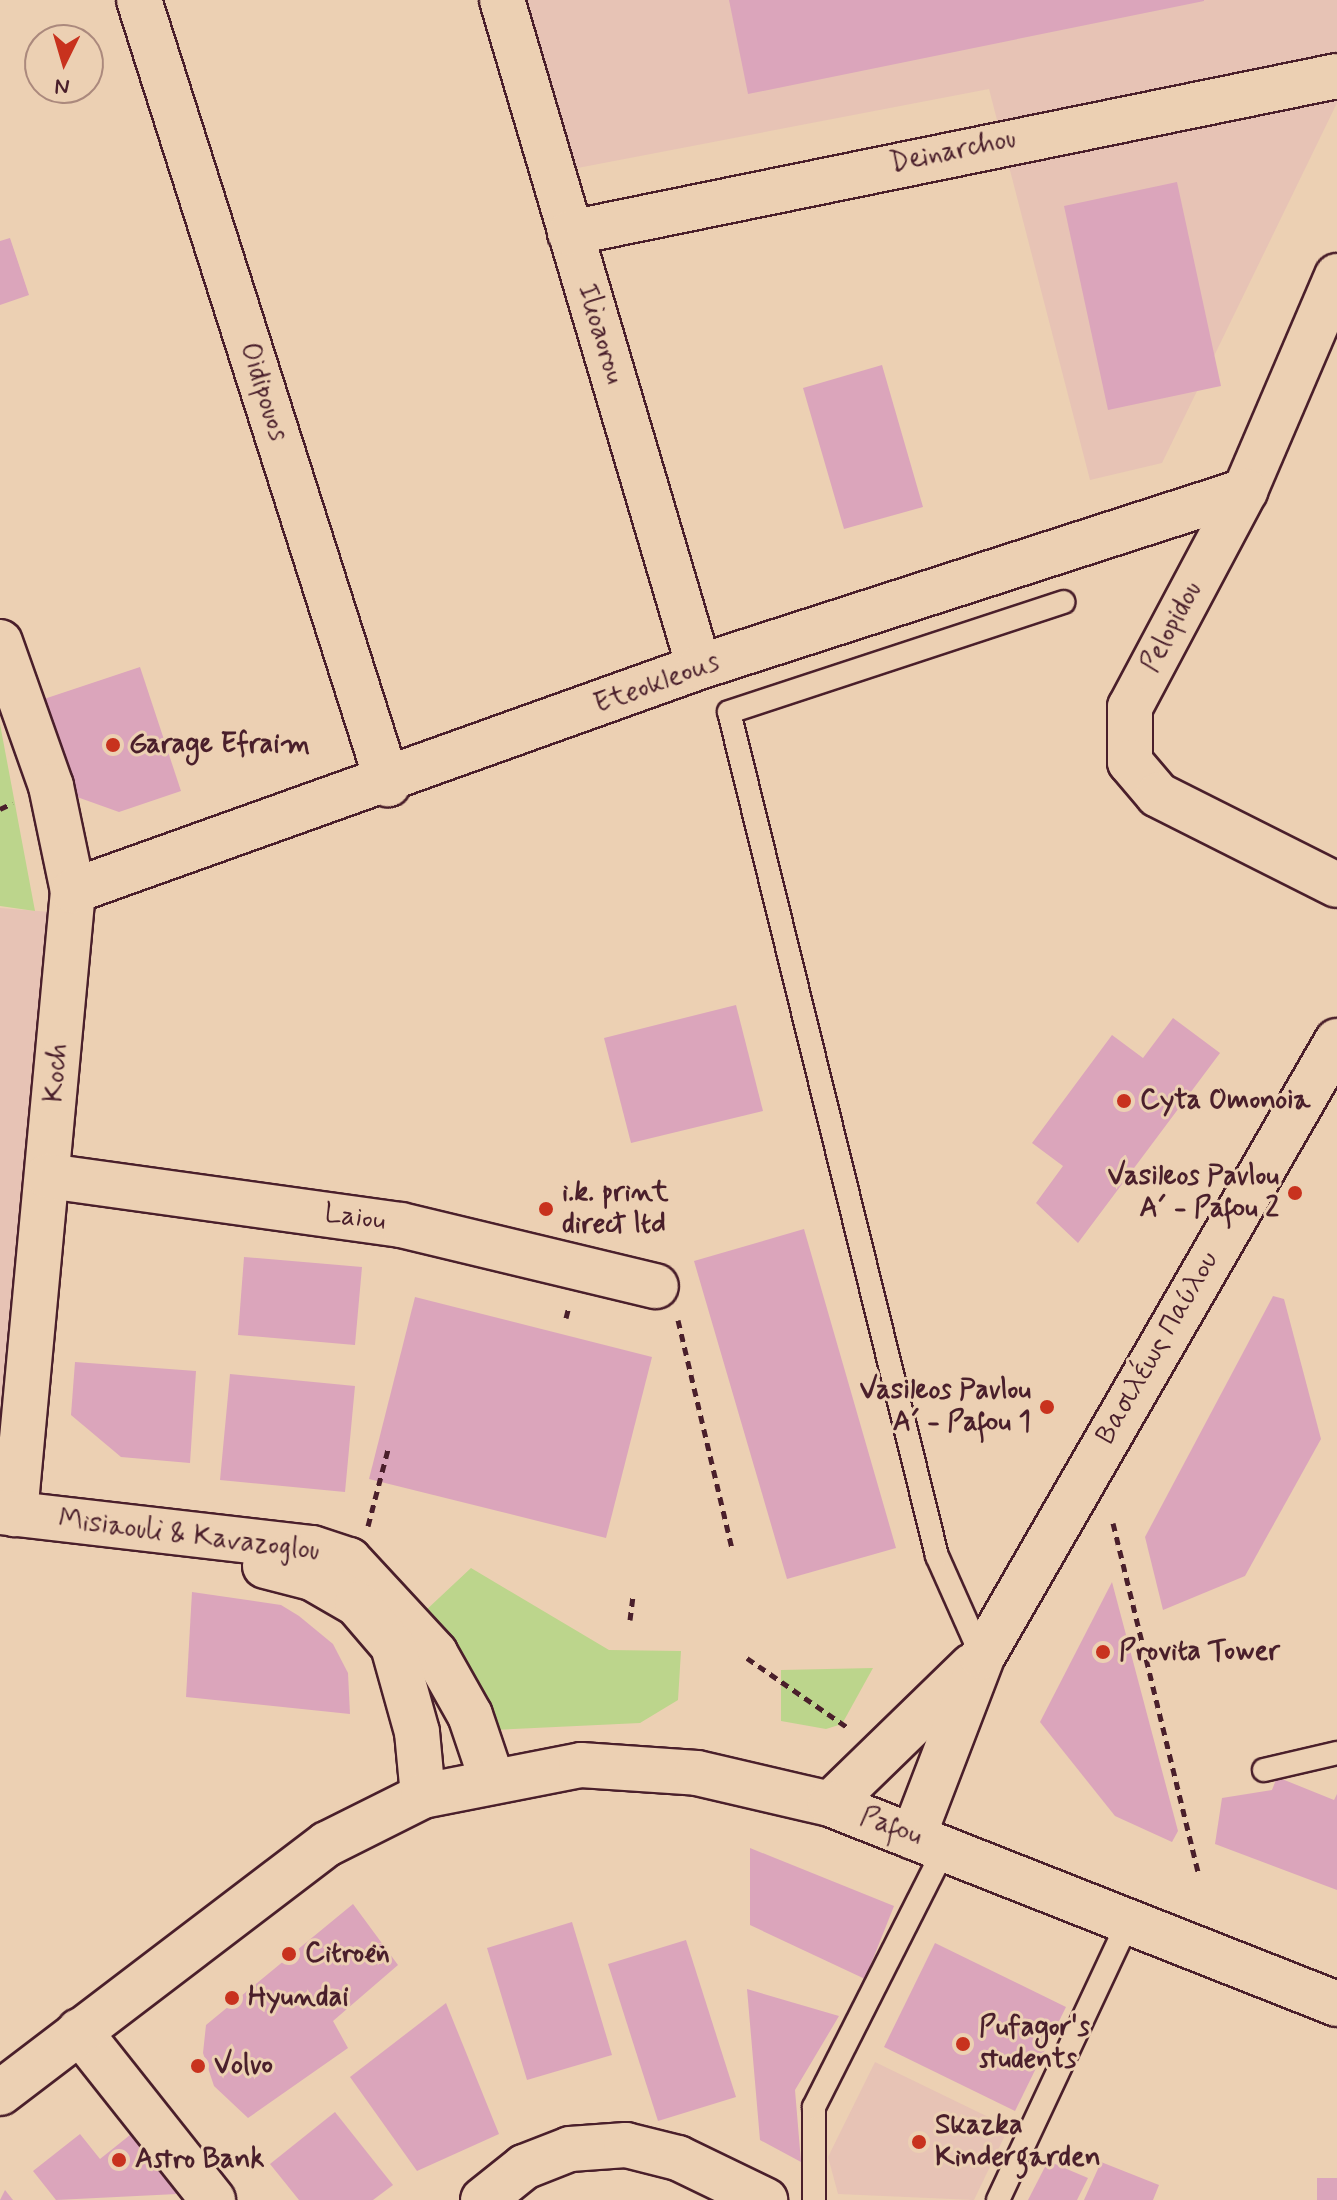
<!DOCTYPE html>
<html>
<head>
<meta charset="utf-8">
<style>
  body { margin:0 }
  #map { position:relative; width:1337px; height:2200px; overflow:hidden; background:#ecd0b3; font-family:Mynerve,sans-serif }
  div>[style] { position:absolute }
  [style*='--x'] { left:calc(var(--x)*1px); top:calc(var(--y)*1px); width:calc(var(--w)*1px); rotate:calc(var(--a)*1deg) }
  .built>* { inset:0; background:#e7c3b5 }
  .green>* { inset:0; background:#bcd58c }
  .building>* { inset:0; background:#dba5bb }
  .path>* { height:5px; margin-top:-2.5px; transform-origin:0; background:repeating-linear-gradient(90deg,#4a1f2b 0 8px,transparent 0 14px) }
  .roads { filter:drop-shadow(2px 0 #4a1f2b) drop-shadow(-2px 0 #4a1f2b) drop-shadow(0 2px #4a1f2b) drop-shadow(0 -2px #4a1f2b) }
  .lane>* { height:22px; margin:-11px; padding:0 11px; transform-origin:11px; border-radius:11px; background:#ecd0b3 }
  .street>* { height:44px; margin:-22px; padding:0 22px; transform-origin:22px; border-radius:22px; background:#ecd0b3 }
  .secondary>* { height:44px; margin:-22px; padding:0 22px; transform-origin:22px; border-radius:22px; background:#ecd0b3 }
  .dots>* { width:22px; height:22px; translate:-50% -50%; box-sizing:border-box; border:4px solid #ecd0b3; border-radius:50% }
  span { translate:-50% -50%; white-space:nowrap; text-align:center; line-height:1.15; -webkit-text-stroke:6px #ecd0b3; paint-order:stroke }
  .street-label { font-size:28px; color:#4a1f2b }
  .poi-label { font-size:28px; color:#4a1f2b; font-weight:700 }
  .left { translate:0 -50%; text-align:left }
  .right { translate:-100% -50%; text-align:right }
  .north { position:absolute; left:24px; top:24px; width:80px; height:80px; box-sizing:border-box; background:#ecd0b3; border:2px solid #ab897d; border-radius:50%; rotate:185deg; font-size:22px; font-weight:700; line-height:32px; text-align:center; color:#4a1f2b }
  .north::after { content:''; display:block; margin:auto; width:28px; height:36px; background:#c8321e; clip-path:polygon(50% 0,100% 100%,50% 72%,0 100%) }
</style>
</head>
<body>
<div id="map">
  <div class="built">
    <i style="clip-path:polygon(521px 0,1337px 0,1337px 103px,1162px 463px,1090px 480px,989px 89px,562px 171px)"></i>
    <i style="clip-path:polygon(0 908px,51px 912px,0 1455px)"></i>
    <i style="clip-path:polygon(875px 2062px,1009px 2127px,974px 2200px,838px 2194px,828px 2157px)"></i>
  </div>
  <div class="green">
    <i style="clip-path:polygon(0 724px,35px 911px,0 906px)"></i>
    <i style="clip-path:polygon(471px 1568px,609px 1650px,681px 1651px,678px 1700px,640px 1723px,492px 1730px,424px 1612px)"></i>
    <i style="clip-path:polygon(873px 1668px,842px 1724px,826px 1729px,781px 1721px,781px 1670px)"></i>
  </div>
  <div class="building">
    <i style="clip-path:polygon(729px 0,1204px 0,1204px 1px,748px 94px)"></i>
    <i style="clip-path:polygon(1177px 182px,1221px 386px,1108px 410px,1064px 206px)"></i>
    <i style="clip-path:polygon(10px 238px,29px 295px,0 305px,0 241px)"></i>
    <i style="clip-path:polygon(882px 365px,923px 507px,844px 529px,803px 388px)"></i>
    <i style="clip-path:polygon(140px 667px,181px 791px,119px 812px,77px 797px,44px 699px)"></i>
    <i style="clip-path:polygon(736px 1005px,763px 1111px,631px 1143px,604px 1038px)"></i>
    <i style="clip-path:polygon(1173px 1018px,1220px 1053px,1078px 1243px,1036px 1203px,1063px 1166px,1032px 1143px,1112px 1035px,1143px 1058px)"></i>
    <i style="clip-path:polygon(804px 1229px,896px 1548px,787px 1579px,694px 1261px)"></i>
    <i style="clip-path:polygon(244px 1257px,362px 1267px,355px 1345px,238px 1335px)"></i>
    <i style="clip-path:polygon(1273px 1296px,1284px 1299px,1321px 1439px,1245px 1576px,1163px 1610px,1145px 1537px)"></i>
    <i style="clip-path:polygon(415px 1297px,652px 1357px,606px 1538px,369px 1479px)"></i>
    <i style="clip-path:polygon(75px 1362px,196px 1371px,190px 1463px,121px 1457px,71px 1415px)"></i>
    <i style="clip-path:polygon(230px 1374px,355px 1386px,345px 1492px,220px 1480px)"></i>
    <i style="clip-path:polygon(1112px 1582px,1178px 1831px,1172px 1842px,1115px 1816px,1040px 1722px)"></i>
    <i style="clip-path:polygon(192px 1592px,281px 1605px,299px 1616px,333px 1644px,348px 1673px,350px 1714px,186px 1697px)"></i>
    <i style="clip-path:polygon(1277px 1777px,1334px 1800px,1337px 1794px,1337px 1890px,1215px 1844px,1222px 1798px,1272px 1790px)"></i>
    <i style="clip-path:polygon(750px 1848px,894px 1906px,865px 1979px,750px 1925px)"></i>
    <i style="clip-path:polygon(353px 1904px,398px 1965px,333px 2021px,348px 2048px,248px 2118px,214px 2086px,203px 2053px,206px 2025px)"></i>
    <i style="clip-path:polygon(572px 1922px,612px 2055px,527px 2080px,487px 1948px)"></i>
    <i style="clip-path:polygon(686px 1940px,736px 2097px,658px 2121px,608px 1964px)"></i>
    <i style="clip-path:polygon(935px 1943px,1066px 2007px,1015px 2111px,884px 2047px)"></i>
    <i style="clip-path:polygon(747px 1989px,839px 2016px,795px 2090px,801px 2162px,760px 2140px)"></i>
    <i style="clip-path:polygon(446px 2003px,499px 2134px,417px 2171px,350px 2077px)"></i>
    <i style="clip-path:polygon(335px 2112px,393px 2185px,373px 2200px,299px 2200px,270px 2164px)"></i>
    <i style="clip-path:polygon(80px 2134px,100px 2159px,130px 2135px,177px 2194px,56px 2200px,33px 2171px)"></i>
    <i style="clip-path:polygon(1048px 2161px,1088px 2178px,1077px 2200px,1028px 2200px)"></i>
    <i style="clip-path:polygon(1101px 2162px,1159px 2185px,1153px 2200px,1084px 2200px)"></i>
    <i style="clip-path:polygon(1317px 2178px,1337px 2178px,1337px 2200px,1317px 2200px)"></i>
    <i style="clip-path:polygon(5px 2190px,13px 2200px,0 2200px)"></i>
  </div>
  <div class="path">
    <i style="--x:0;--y:809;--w:14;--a:-25"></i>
    <i style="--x:566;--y:1318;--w:12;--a:-76"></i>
    <i style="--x:678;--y:1320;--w:234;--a:76.7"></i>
    <i style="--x:1113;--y:1523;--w:362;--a:76.3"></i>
    <i style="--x:368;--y:1526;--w:80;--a:-75.4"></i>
    <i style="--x:630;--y:1620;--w:24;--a:-83"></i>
    <i style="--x:747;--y:1658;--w:121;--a:34.6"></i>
  </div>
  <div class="roads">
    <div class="lane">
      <i style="--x:982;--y:1657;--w:111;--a:-114"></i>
      <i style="--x:937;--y:1556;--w:869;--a:-103.84"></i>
      <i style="--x:729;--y:712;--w:352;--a:-18.2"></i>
      <i style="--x:1264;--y:1770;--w:75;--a:-13.1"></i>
      <i style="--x:814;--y:2200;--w:93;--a:-90"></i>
      <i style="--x:814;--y:2107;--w:292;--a:-63.2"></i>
      <i style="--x:998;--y:2200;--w:309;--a:-64.9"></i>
    </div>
    <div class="street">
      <i style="--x:139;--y:0;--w:823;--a:72.38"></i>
      <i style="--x:502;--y:0;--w:695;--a:73.55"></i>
      <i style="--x:570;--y:233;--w:783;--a:-11.57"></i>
      <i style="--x:1337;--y:276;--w:234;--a:113.2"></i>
      <i style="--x:1245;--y:491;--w:245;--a:118"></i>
      <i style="--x:1130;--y:707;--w:55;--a:90"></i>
      <i style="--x:1130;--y:762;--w:43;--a:49.7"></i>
      <i style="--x:1158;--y:795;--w:200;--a:26.7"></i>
      <i style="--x:0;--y:642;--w:153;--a:70.5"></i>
      <i style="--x:51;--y:786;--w:107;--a:78.2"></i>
      <i style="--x:73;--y:891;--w:626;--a:95.32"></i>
      <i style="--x:73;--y:891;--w:665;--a:-19.69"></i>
      <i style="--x:699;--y:667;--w:574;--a:-17.87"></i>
      <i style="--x:48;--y:1176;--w:356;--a:7.9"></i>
      <i style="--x:401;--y:1225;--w:262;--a:13.5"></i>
      <i style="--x:79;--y:2031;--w:216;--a:51.6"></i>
      <i style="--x:483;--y:2200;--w:53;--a:-38.8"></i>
      <i style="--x:524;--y:2167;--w:49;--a:-21.4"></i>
      <i style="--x:570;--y:2149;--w:56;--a:-4.1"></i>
      <i style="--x:626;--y:2145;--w:54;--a:14"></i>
      <i style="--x:678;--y:2158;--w:97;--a:25.8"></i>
    </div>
    <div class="secondary">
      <i style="--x:0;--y:1512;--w:314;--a:6.6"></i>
      <i style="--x:312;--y:1548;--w:39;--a:18"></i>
      <i style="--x:349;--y:1560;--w:127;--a:47.2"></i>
      <i style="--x:435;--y:1653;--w:71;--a:60.6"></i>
      <i style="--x:470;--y:1715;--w:69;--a:71.3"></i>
      <i style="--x:265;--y:1566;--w:49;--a:14.3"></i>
      <i style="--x:312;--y:1578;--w:52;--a:30"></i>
      <i style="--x:357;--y:1604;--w:55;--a:49.4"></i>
      <i style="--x:393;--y:1646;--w:89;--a:74.4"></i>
      <i style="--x:417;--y:1732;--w:64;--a:84.6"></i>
      <i style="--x:830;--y:1804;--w:198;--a:-44.2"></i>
      <i style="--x:913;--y:1837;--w:193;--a:-69"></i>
      <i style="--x:982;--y:1657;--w:711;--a:-60.05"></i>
      <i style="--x:0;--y:2093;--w:411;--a:-37.3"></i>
      <i style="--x:327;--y:1844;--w:107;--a:-26.6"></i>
      <i style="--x:423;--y:1796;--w:161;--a:-11.1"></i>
      <i style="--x:581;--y:1765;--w:116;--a:3.9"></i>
      <i style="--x:697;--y:1773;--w:137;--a:13.1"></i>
      <i style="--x:830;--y:1804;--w:545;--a:21.53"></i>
    </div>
  </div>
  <div class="dots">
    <i style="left:113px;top:745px;background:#c8321e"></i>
    <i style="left:1124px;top:1101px;background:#c8321e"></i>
    <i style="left:1295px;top:1193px;background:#c8321e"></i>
    <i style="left:546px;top:1209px;background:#c8321e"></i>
    <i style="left:1047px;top:1407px;background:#c8321e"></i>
    <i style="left:1103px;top:1652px;background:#c8321e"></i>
    <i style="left:289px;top:1954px;background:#c8321e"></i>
    <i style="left:232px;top:1998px;background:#c8321e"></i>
    <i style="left:963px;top:2044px;background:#c8321e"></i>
    <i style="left:198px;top:2066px;background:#c8321e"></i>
    <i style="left:919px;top:2142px;background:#c8321e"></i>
    <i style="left:119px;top:2160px;background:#c8321e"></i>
  </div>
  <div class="street-label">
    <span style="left:953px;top:152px;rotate:-12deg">Deinarchou</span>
    <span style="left:600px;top:334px;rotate:73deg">Ilioaorou</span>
    <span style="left:263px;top:392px;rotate:72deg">Oidipouos</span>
    <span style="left:1172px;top:627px;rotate:-62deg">Pelopidou</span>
    <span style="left:657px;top:684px;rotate:-20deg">Eteokleous</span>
    <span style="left:57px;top:1073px;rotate:-85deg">Koch</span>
    <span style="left:355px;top:1218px;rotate:8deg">Laiou</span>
    <span style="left:1158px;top:1348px;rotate:-60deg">Βασιλέως Παύλου</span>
    <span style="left:189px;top:1536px;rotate:7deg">Misiaouli &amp; Kavazoglou</span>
    <span style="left:891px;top:1827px;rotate:20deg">Pafou</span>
  </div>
  <div class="poi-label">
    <span class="left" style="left:129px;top:745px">Garage Efraim</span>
    <span class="left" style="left:1140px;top:1101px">Cyta Omonoia</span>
    <span class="right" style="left:1279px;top:1193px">Vasileos Pavlou<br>A´ - Pafou 2</span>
    <span class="left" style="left:562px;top:1209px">i.k. print<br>direct ltd</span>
    <span class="right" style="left:1031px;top:1407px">Vasileos Pavlou<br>A´ - Pafou 1</span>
    <span class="left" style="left:1119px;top:1652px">Provita Tower</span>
    <span class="left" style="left:305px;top:1954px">Citroën</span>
    <span class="left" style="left:248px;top:1998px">Hyundai</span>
    <span class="left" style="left:979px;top:2044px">Pufagor's<br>students</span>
    <span class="left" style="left:214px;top:2066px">Volvo</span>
    <span class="left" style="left:935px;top:2142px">Skazka<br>Kindergarden</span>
    <span class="left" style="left:135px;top:2160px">Astro Bank</span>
  </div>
  <div class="north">N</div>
</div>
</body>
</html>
